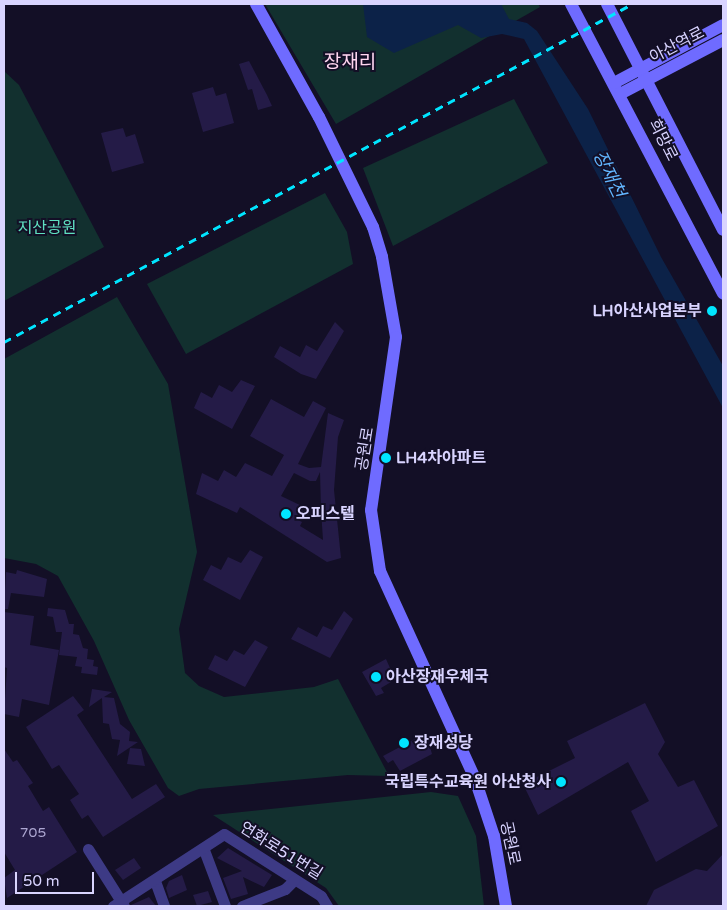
<!DOCTYPE html>
<html>
<head>
<meta charset="utf-8">
<style>
  body { margin:0 }
  #map { position:relative; width:727px; height:910px; overflow:hidden; background:#130f26; font-family:"Varela Round","Noto Sans KR",sans-serif }
  div>[style] { position:absolute }
  [style*='--x'] { left:calc(var(--x)*1px); top:calc(var(--y)*1px); width:calc(var(--w)*1px); rotate:calc(var(--a)*1deg) }
  .green>* { inset:0; background:#12302f }
  .water>* { inset:0; background:#0c2248 }
  .building>* { inset:0; background:#241b47 }
  .street>* { height:11px; margin:-5.5px; padding:0 5.5px; transform-origin:5.5px; border-radius:5.5px; background:#3d3a85 }
  .secondary>* { height:12px; margin:-6px; padding:0 6px; transform-origin:6px; border-radius:6px; background:#6f6bff }
  .rail>* { height:3px; margin-top:-1.5px; transform-origin:0; background:repeating-linear-gradient(90deg,#00e5ff 0 8px,transparent 0 14px) }
  .dots>* { width:14px; height:14px; translate:-50% -50%; box-sizing:border-box; border:2px solid #130f26; border-radius:50% }
  span { translate:-50% -50%; white-space:nowrap; text-align:center; line-height:1.15; -webkit-text-stroke:4px #130f26; paint-order:stroke }
  .number-label { font-size:14px; color:#aca6d1 }
  .number-label span { -webkit-text-stroke-width:0 }
  .street-label { font-size:16px; color:#d9d4ff }
  .park-label { font-size:16px; color:#5fe0c0 }
  .poi-label { font-size:16px; color:#d9d4ff; font-weight:700 }
  .right { translate:-100% -50%; text-align:right }
  .left { translate:0 -50%; text-align:left }
  .water-label { font-size:18px; color:#62b6ff; font-style:italic }
  .quarter-label { font-size:19px; color:#ffd6f0 }
  .frame { position:absolute; inset:0; border:5px solid #d9d4ff; pointer-events:none }
  .scale { position:absolute; left:15px; top:872px; width:79px; height:22px; box-sizing:border-box; border:2px solid #d9d4ff; border-top:0; padding-left:6px; font-size:15px; line-height:18px; white-space:nowrap; color:#d9d4ff; -webkit-text-stroke:4px #130f26; paint-order:stroke }
</style>
</head>
<body>
<div id="map">
  <div class="green">
    <i style="clip-path:polygon(265px 4px,538px 4px,540px 7px,336px 124px)"></i>
    <i style="clip-path:polygon(4px 71px,19px 85px,104px 247px,4px 301px)"></i>
    <i style="clip-path:polygon(514px 99px,548px 163px,393px 246px,363px 168px)"></i>
    <i style="clip-path:polygon(325px 193px,347px 232px,353px 264px,186px 354px,147px 284px)"></i>
    <i style="clip-path:polygon(117px 297px,168px 384px,197px 552px,179px 629px,185px 673px,199px 686px,224px 697px,314px 687px,338px 679px,389px 776px,348px 775px,199px 789px,179px 796px,168px 788px,129px 720px,94px 641px,58px 576px,36px 564px,4px 558px,4px 359px)"></i>
    <i style="clip-path:polygon(431px 792px,458px 796px,476px 836px,484px 906px,339px 906px,326px 888px,213px 815px)"></i>
  </div>
  <div class="water">
    <i style="clip-path:polygon(363px 4px,501px 4px,509px 19px,527px 23px,537px 31px,588px 109px,661px 257px,723px 366px,723px 408px,524px 39px,502px 34px,481px 38px,458px 25px,394px 53px,367px 37px)"></i>
  </div>
  <div class="building">
    <i style="clip-path:polygon(249px 61px,267px 95px,272px 106px,258px 110px,252px 89px,248px 90px,239px 64px)"></i>
    <i style="clip-path:polygon(213px 87px,216px 96px,226px 93px,234px 123px,203px 132px,192px 93px)"></i>
    <i style="clip-path:polygon(123px 128px,126px 137px,135px 134px,144px 163px,112px 172px,101px 133px)"></i>
    <i style="clip-path:polygon(335px 322px,344px 331px,316px 379px,301px 374px,274px 357px,280px 346px,300px 357px,306px 345px,317px 351px)"></i>
    <i style="clip-path:polygon(241px 380px,255px 386px,232px 429px,194px 408px,201px 392px,212px 398px,219px 385px,232px 392px)"></i>
    <i style="clip-path:polygon(evenodd,271px 399px,304px 417px,313px 401px,326px 408px,298px 464px,309px 468px,321px 467px,328px 413px,344px 420px,338px 437px,334px 490px,341px 558px,327px 562px,240px 507px,237px 513px,196px 494px,202px 473px,218px 481px,224px 470px,236px 477px,245px 463px,272px 476px,284px 455px,250px 436px,271px 399px,320px 472px,321px 510px,323px 540px,300px 526px,302px 522px,298px 520px,304px 507px,281px 496px,294px 473px,310px 481px,316px 481px,320px 472px)"></i>
    <i style="clip-path:polygon(250px 550px,263px 557px,240px 600px,203px 580px,211px 565px,221px 570px,228px 557px,241px 563px)"></i>
    <i style="clip-path:polygon(17px 570px,47px 579px,44px 597px,11px 593px,8px 609px,4px 609px,6px 572px,16px 574px)"></i>
    <i style="clip-path:polygon(48px 608px,65px 610px,69px 624px,74px 624px,73px 634px,79px 635px,83px 648px,88px 649px,87px 659px,94px 660px,93px 666px,98px 667px,97px 675px,81px 673px,82px 667px,75px 666px,77px 657px,59px 655px,62px 632px,56px 632px,53px 617px,47px 616px)"></i>
    <i style="clip-path:polygon(344px 611px,353px 619px,330px 658px,291px 639px,298px 627px,317px 637px,323px 626px,332px 630px)"></i>
    <i style="clip-path:polygon(4px 612px,34px 616px,30px 645px,59px 650px,49px 705px,22px 699px,19px 717px,4px 714px,7px 668px,4px 667px)"></i>
    <i style="clip-path:polygon(255px 640px,268px 647px,245px 687px,208px 669px,215px 655px,227px 661px,234px 650px,244px 655px)"></i>
    <i style="clip-path:polygon(386px 659px,390px 668px,385px 671px,391px 682px,381px 688px,384px 693px,376px 696px,362px 672px)"></i>
    <i style="clip-path:polygon(92px 689px,112px 692px,104px 697px,114px 698px,120px 724px,130px 732px,129px 741px,138px 742px,117px 756px,120px 740px,112px 739px,109px 724px,103px 723px,102px 698px,89px 707px)"></i>
    <i style="clip-path:polygon(73px 696px,84px 710px,77px 715px,132px 799px,156px 784px,165px 797px,103px 837px,88px 815px,82px 819px,70px 800px,79px 794px,59px 765px,52px 769px,26px 727px)"></i>
    <i style="clip-path:polygon(645px 703px,665px 742px,658px 754px,678px 787px,694px 780px,718px 826px,656px 862px,631px 811px,649px 801px,628px 762px,538px 815px,523px 784px,575px 758px,567px 741px)"></i>
    <i style="clip-path:polygon(426px 733px,432px 754px,400px 771px,393px 760px,388px 763px,383px 756px)"></i>
    <i style="clip-path:polygon(130px 748px,141px 749px,145px 766px,127px 764px)"></i>
    <i style="clip-path:polygon(4px 749px,13px 762px,17px 760px,33px 783px,28px 786px,43px 811px,49px 807px,77px 852px,7px 898px,4px 878px,15px 870px,4px 852px)"></i>
    <i style="clip-path:polygon(228px 848px,272px 875px,264px 887px,243px 877px,248px 894px,231px 899px,223px 878px,242px 871px,217px 858px)"></i>
    <i style="clip-path:polygon(723px 854px,723px 906px,646px 906px,654px 890px,696px 869px,707px 871px)"></i>
    <i style="clip-path:polygon(134px 858px,141px 868px,123px 880px,115px 870px)"></i>
    <i style="clip-path:polygon(182px 875px,187px 890px,169px 898px,166px 888px,169px 881px)"></i>
    <i style="clip-path:polygon(208px 891px,212px 902px,197px 906px,193px 895px)"></i>
    <i style="clip-path:polygon(149px 897px,156px 906px,131px 906px,131px 905px)"></i>
  </div>
  <div class="street">
    <i style="--x:88;--y:849;--w:67;--a:57.7"></i>
    <i style="--x:204;--y:850;--w:60;--a:69.4"></i>
    <i style="--x:155;--y:881;--w:27;--a:70"></i>
    <i style="--x:113;--y:906;--w:132;--a:-33"></i>
    <i style="--x:224;--y:834;--w:115;--a:32.6"></i>
    <i style="--x:321;--y:896;--w:12;--a:59"></i>
    <i style="--x:242;--y:906;--w:46;--a:-21.6"></i>
    <i style="--x:285;--y:889;--w:13;--a:-45"></i>
  </div>
  <div class="secondary">
    <i style="--x:256;--y:4;--w:129;--a:60.9"></i>
    <i style="--x:319;--y:117;--w:123;--a:63.9"></i>
    <i style="--x:373;--y:227;--w:31;--a:73"></i>
    <i style="--x:382;--y:257;--w:81;--a:80.1"></i>
    <i style="--x:396;--y:337;--w:175;--a:98.2"></i>
    <i style="--x:371;--y:510;--w:62;--a:81.6"></i>
    <i style="--x:380;--y:571;--w:226;--a:65.4"></i>
    <i style="--x:474;--y:776;--w:63;--a:71.6"></i>
    <i style="--x:494;--y:836;--w:71;--a:80.3"></i>
    <i style="--x:571;--y:4;--w:327;--a:62.3"></i>
    <i style="--x:607;--y:4;--w:254;--a:62.8"></i>
    <i style="--x:614;--y:83;--w:123;--a:-28"></i>
    <i style="--x:620;--y:94;--w:116;--a:-27.7"></i>
  </div>
  <div class="rail">
    <i style="--x:4;--y:342;--w:713;--a:-28.29"></i>
  </div>
  <div class="dots">
    <i style="left:712px;top:311px;background:#00e5ff"></i>
    <i style="left:386px;top:458px;background:#00e5ff"></i>
    <i style="left:286px;top:514px;background:#00e5ff"></i>
    <i style="left:376px;top:677px;background:#00e5ff"></i>
    <i style="left:404px;top:743px;background:#00e5ff"></i>
    <i style="left:561px;top:782px;background:#00e5ff"></i>
  </div>
  <div class="number-label">
    <span style="left:33px;top:833px">705</span>
  </div>
  <div class="street-label">
    <span style="left:677px;top:45px;rotate:-27deg">아산역로</span>
    <span style="left:663px;top:140px;rotate:63deg">희망로</span>
    <span style="left:365px;top:449px;rotate:-81deg">공원로</span>
    <span style="left:510px;top:843px;rotate:78deg">공원로</span>
    <span style="left:281px;top:851px;rotate:32deg">연화로51번길</span>
  </div>
  <div class="park-label">
    <span style="left:47px;top:228px">지산공원</span>
  </div>
  <div class="poi-label">
    <span class="right" style="left:702px;top:311px">LH아산사업본부</span>
    <span class="left" style="left:396px;top:458px">LH4차아파트</span>
    <span class="left" style="left:296px;top:514px">오피스텔</span>
    <span class="left" style="left:386px;top:677px">아산장재우체국</span>
    <span class="left" style="left:414px;top:743px">장재성당</span>
    <span class="right" style="left:551px;top:782px">국립특수교육원 아산청사</span>
  </div>
  <div class="water-label">
    <span style="left:609px;top:174px;rotate:64deg">장재천</span>
  </div>
  <div class="quarter-label">
    <span style="left:350px;top:63px">장재리</span>
  </div>
  <div class="frame"></div>
  <div class="scale">50 m</div>
</div>
</body>
</html>
